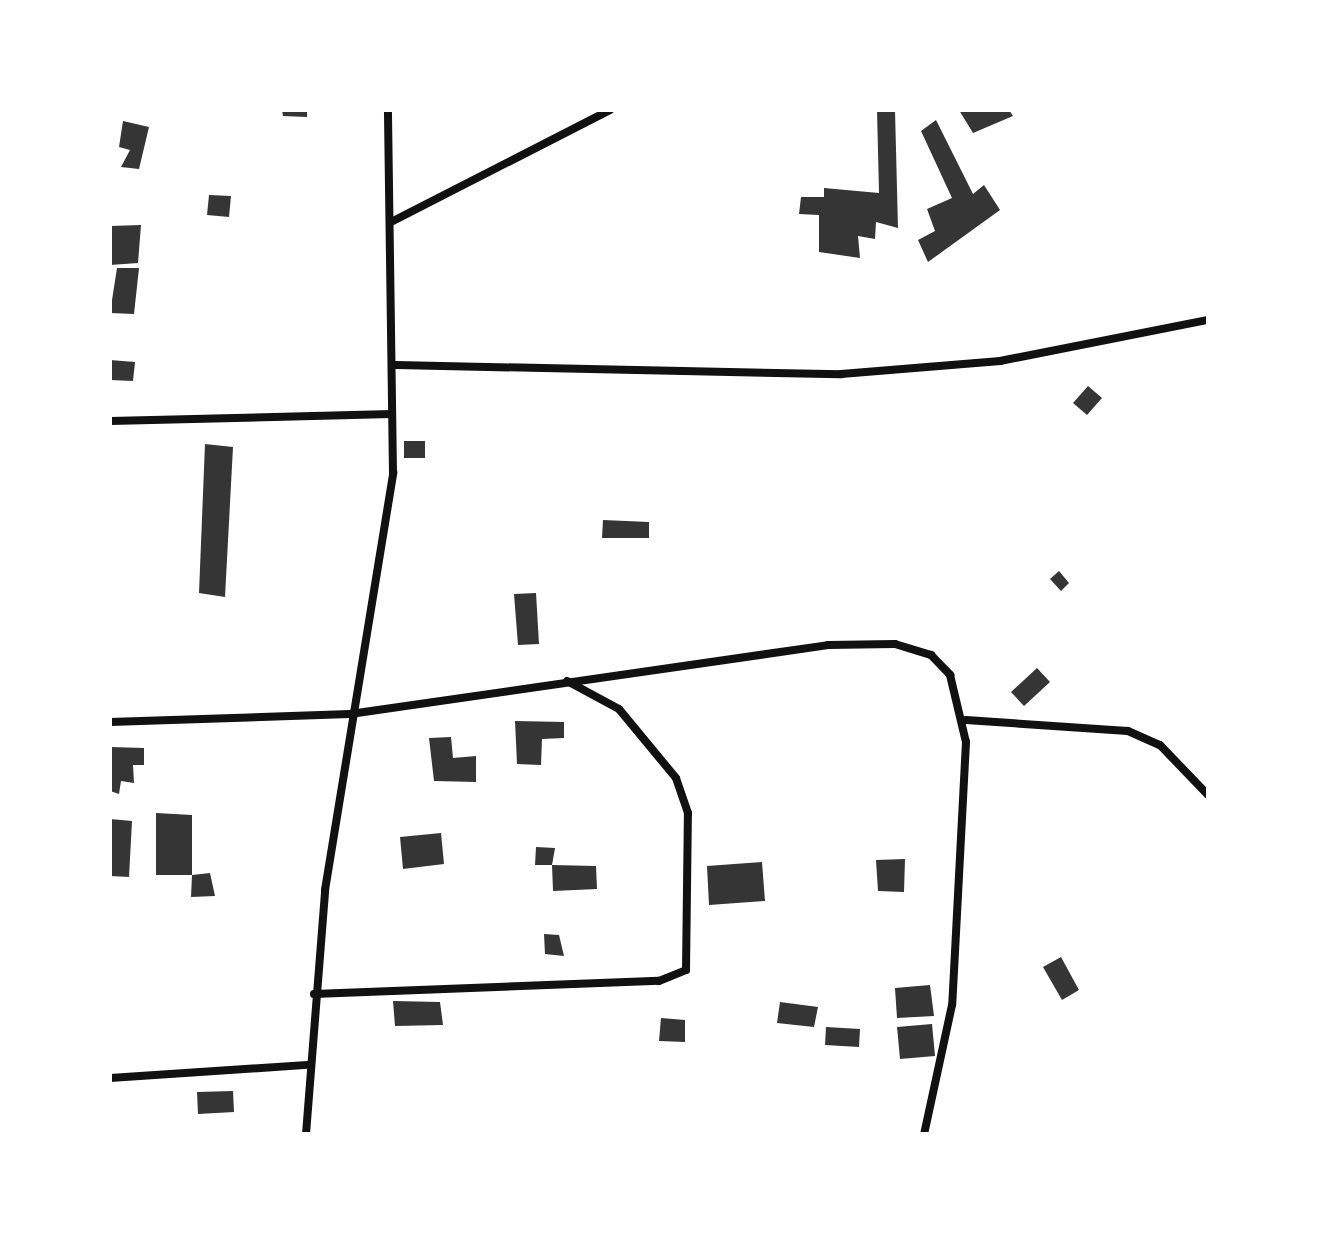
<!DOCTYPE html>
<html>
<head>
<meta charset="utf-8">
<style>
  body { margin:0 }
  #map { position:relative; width:1318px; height:1244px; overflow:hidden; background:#fff; font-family:Jost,sans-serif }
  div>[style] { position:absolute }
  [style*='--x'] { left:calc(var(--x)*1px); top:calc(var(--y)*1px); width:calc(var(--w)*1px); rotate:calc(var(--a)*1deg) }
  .building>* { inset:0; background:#353535 }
  .minor>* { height:8px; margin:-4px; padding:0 4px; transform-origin:4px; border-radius:4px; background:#111 }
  span { translate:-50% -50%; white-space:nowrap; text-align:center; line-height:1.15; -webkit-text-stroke:7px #fff; paint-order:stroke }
  .frame { position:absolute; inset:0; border:112px solid #fff; pointer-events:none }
</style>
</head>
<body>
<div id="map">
  <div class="building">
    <i style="clip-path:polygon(282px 110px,307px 110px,307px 117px,283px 116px)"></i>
    <i style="clip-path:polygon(877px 110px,895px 110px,898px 228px,876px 222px,875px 239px,858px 236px,860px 258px,819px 252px,819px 215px,799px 214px,801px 197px,824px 197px,824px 188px,879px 193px)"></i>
    <i style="clip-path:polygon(959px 110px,1009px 110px,1013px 116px,973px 133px)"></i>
    <i style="clip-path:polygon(936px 120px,973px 194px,984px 185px,1000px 210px,928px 262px,918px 240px,935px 231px,927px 209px,952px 198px,921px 131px)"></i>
    <i style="clip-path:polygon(123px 121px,149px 127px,139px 169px,121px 167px,130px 150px,119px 147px)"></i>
    <i style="clip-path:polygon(209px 195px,231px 196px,229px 217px,207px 215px)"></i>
    <i style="clip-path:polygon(141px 225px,138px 263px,110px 265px,110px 226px)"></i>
    <i style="clip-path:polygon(117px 268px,139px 268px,134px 314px,110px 313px)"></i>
    <i style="clip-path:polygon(110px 360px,135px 362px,133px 381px,110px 380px)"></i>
    <i style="clip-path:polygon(1088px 386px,1102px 398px,1087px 415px,1073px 403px)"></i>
    <i style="clip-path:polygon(404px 441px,425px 441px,425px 458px,404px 458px)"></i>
    <i style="clip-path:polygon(205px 444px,233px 447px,225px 597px,199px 593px)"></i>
    <i style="clip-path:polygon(603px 520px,649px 522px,649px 538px,602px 538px)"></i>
    <i style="clip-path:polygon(1059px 571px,1069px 583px,1061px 591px,1050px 579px)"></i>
    <i style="clip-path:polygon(536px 593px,539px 644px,518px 645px,514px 594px)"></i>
    <i style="clip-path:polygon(1037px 668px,1050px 682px,1024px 706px,1011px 692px)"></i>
    <i style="clip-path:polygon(515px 721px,564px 722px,564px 738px,542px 739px,541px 765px,517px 764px)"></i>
    <i style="clip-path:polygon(451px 737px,453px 758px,476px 756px,476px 782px,434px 781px,429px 738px)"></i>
    <i style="clip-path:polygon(110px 747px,144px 748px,144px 765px,133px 765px,134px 783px,121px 781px,119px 794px,110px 791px)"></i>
    <i style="clip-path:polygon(156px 813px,192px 815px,192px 875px,156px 875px)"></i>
    <i style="clip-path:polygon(110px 819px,132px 821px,129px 877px,110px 876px)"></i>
    <i style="clip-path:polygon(441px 833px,444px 864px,403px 869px,400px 837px)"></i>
    <i style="clip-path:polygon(536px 847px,555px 848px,552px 865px,596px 866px,597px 889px,553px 891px,552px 865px,535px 865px)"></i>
    <i style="clip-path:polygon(905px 859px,904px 892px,878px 891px,876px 860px)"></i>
    <i style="clip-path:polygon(762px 862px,765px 901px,709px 905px,707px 866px)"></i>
    <i style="clip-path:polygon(210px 873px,215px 896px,191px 897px,192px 875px)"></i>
    <i style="clip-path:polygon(544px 934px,559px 935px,564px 956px,545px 954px)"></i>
    <i style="clip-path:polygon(1061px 957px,1079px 990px,1062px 1000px,1043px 967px)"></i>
    <i style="clip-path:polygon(930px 985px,934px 1016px,897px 1018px,895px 988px)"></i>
    <i style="clip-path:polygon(393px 1001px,440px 1002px,443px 1025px,395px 1026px)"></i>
    <i style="clip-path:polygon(780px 1002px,818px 1007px,814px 1027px,777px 1023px)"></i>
    <i style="clip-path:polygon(661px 1018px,685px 1020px,685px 1042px,659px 1041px)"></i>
    <i style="clip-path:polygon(932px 1024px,935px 1056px,900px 1059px,897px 1027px)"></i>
    <i style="clip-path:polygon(826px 1027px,860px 1029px,859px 1047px,825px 1045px)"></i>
    <i style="clip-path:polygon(233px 1091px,234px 1112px,198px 1114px,197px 1092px)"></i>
  </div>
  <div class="minor">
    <i style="--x:393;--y:221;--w:244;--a:-27.1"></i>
    <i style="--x:396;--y:365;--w:445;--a:1.2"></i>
    <i style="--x:841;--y:374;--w:160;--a:-4.7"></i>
    <i style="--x:1000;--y:361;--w:212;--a:-11.2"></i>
    <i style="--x:110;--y:421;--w:282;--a:-1.4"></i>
    <i style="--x:966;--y:720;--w:162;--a:3.9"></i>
    <i style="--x:1128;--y:731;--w:35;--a:24"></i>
    <i style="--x:1160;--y:745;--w:69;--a:46.2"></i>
    <i style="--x:110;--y:722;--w:240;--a:-1.9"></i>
    <i style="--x:350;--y:714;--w:483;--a:-8.2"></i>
    <i style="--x:828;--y:645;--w:67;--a:-0.9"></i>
    <i style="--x:895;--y:644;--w:38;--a:17"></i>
    <i style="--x:931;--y:655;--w:28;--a:46"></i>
    <i style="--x:950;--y:675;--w:69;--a:76.6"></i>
    <i style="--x:966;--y:742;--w:263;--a:93"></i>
    <i style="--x:952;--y:1005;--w:132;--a:102.2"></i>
    <i style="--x:314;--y:994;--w:345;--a:-2.2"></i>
    <i style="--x:659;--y:981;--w:29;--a:-22"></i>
    <i style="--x:686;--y:970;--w:157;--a:-89.3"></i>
    <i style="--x:688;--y:813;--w:37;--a:-109"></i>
    <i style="--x:676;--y:778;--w:89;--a:-129.6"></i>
    <i style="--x:619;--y:709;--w:59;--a:-151.7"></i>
    <i style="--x:110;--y:1078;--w:198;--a:-3.8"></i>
    <i style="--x:306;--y:1134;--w:245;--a:-85.5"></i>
    <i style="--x:325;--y:890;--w:423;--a:-80.7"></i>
    <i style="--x:393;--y:473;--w:363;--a:-90.8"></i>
  </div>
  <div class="frame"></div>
</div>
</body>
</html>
